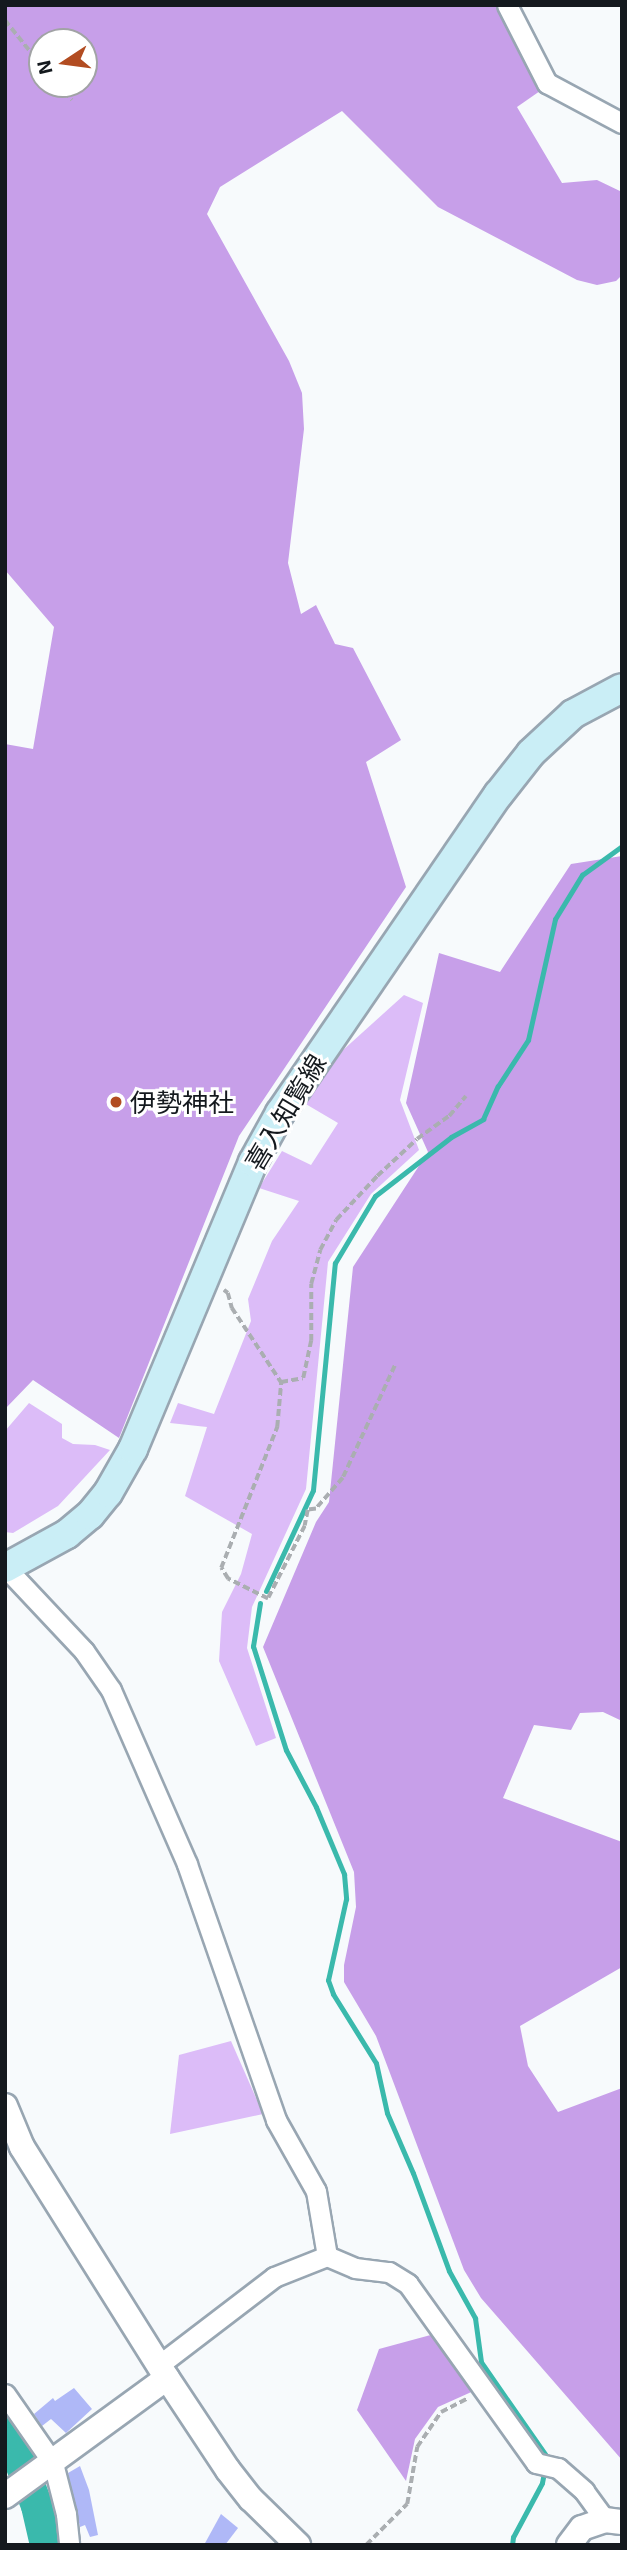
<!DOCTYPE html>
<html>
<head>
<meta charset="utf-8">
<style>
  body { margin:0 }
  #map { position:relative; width:627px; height:2550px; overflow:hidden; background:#f7fafc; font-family:"Exo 2","Noto Sans JP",sans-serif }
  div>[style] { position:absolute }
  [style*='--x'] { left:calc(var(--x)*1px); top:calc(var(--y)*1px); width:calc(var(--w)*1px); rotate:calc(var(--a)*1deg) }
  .green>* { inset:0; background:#dcbcf8 }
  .forest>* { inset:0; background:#c79fe9 }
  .stream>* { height:5px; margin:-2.5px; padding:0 2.5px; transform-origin:2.5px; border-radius:2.5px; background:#3ab9ac }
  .river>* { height:32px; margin:-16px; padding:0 16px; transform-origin:16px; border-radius:16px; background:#3ab9ac }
  .building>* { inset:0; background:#afb8f7 }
  .path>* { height:3.5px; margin-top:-1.75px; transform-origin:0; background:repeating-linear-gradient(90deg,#aaaeb1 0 7px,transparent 0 10.5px) }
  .roads { filter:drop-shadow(2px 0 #98a6b2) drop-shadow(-2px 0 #98a6b2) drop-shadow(0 2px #98a6b2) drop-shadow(0 -2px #98a6b2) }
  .minor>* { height:19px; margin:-9.5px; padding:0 9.5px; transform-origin:9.5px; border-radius:9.5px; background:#fff }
  .tertiary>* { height:24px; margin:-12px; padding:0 12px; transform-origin:12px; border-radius:12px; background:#fff }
  .secondary>* { height:28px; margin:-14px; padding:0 14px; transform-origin:14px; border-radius:14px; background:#caeef6 }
  .dots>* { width:19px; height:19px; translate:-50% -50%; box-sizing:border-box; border:4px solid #fff; border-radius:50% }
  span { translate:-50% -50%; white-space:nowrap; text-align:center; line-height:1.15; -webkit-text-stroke:6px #fff; paint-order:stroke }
  .poi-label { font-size:26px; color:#14191e }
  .left { translate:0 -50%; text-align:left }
  .street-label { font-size:26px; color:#14191e }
  .frame { position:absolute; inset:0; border:7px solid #14191e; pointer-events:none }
  .north { position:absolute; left:28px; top:28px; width:70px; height:70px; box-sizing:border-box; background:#fff; border:2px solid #a1a3a5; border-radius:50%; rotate:257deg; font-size:19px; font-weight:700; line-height:28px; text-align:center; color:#14191e }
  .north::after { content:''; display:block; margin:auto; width:24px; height:32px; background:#b24c21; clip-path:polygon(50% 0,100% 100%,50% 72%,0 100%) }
</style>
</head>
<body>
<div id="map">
  <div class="green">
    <i style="clip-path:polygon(404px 995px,423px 1003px,400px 1100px,419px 1150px,371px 1194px,328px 1262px,306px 1489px,252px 1607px,247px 1648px,276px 1738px,256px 1746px,219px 1661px,222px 1612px,241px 1574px,252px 1534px,185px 1496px,207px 1427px,170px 1423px,178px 1403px,214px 1414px,251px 1321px,248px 1299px,272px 1241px,299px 1201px,259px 1188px,282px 1151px,311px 1165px,338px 1123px,304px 1103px,342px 1051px)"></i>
    <i style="clip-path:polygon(29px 1403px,62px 1424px,62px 1438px,73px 1444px,95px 1445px,110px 1450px,58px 1506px,13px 1533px,5px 1532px,5px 1431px)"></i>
    <i style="clip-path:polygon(231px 2041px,263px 2114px,170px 2134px,179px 2055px)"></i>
  </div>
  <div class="forest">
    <i style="clip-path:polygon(evenodd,5px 5px,498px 5px,540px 91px,517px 107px,562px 183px,597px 180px,622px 192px,622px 275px,616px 281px,597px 285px,577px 280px,438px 207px,342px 111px,220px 187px,207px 214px,289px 361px,302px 393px,304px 429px,288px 563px,301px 614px,316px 605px,335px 644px,353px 648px,401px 740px,366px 762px,406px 887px,239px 1136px,119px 1438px,33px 1380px,5px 1409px,5px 744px,33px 749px,54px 627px,5px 570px,5px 5px,42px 42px,84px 42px,84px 84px,42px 84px,42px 42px)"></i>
    <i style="clip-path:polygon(622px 856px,622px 1721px,603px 1712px,580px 1713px,571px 1730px,534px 1725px,503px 1798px,622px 1842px,622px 1967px,520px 2026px,528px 2066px,558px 2112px,622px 2088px,622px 2460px,481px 2298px,464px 2270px,376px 2036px,344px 1982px,344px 1965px,356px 1907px,354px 1872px,263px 1647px,316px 1522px,329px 1502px,353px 1267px,428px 1152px,406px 1103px,439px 953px,500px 972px,571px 864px)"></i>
    <i style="clip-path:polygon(438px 2333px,478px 2389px,438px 2407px,415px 2439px,406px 2481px,357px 2410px,379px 2349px)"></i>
  </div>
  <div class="stream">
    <i style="--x:266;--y:1591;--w:111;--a:-65"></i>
    <i style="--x:313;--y:1490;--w:228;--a:-84.5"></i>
    <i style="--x:335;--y:1263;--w:78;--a:-59.2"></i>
    <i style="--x:375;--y:1196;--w:96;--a:-37.8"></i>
    <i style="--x:451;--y:1137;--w:37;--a:-29"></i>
    <i style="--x:483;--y:1119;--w:36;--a:-66"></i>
    <i style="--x:498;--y:1086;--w:55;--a:-56.9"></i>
    <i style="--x:528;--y:1040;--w:124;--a:-77.4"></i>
    <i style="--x:555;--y:919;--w:52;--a:-58.5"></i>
    <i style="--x:582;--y:875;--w:49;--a:-35.9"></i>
    <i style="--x:260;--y:1603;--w:44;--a:99.2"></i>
    <i style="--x:253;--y:1646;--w:109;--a:72.4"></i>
    <i style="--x:286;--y:1750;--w:64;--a:62.2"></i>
    <i style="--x:316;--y:1807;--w:73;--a:67.3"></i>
    <i style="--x:344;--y:1874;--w:25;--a:85"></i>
    <i style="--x:346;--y:1899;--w:83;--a:102.5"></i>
    <i style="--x:328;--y:1980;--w:15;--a:70"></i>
    <i style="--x:333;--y:1994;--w:81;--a:58.1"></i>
    <i style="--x:376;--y:2063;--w:51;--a:77.6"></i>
    <i style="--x:387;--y:2113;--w:65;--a:66.6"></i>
    <i style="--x:413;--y:2173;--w:104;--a:69.8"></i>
    <i style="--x:449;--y:2271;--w:54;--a:61"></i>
    <i style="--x:475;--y:2318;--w:44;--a:82.2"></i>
    <i style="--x:481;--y:2362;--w:116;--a:55.2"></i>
    <i style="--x:547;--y:2457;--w:26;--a:101"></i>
    <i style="--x:542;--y:2483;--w:61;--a:118.2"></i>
    <i style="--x:513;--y:2537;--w:8;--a:97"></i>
  </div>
  <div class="river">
    <i style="--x:5;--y:2432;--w:14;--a:54"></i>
    <i style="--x:13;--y:2443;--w:67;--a:69.1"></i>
    <i style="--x:37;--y:2506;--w:40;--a:77"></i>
  </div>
  <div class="building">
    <i style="clip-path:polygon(74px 2388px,92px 2409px,66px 2433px,51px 2419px,42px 2426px,34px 2414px,53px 2398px,55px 2401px)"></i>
    <i style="clip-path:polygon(80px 2466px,89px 2490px,98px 2535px,90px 2537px,85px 2525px,80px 2527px,68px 2473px)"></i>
    <i style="clip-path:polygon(221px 2514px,238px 2528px,225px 2545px,204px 2545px)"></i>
  </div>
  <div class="path">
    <i style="--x:5;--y:20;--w:59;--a:51.2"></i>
    <i style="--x:57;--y:84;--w:22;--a:47"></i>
    <i style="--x:224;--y:1290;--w:5;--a:37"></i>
    <i style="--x:228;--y:1293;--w:16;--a:75"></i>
    <i style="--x:232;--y:1308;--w:89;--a:56.5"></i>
    <i style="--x:395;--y:1366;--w:123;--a:114.9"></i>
    <i style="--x:343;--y:1478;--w:41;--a:131.1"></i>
    <i style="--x:316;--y:1509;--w:8;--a:173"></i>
    <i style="--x:308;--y:1510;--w:16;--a:101"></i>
    <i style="--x:305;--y:1526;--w:82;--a:116.9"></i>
    <i style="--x:268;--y:1599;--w:45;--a:-153.4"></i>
    <i style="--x:228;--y:1579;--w:13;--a:-122"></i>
    <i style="--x:221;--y:1568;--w:152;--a:-68.3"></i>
    <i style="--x:277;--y:1427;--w:45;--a:-84.9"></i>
    <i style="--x:281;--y:1382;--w:22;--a:-10"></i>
    <i style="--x:303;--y:1378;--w:38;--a:-78"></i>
    <i style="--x:311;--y:1341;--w:57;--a:-90"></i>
    <i style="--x:311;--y:1284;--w:35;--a:-75"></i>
    <i style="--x:320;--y:1250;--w:34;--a:-62"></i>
    <i style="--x:336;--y:1220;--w:60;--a:-47"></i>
    <i style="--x:377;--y:1176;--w:54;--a:-42.8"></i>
    <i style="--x:417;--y:1139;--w:39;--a:-36"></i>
    <i style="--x:449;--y:1116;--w:26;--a:-50"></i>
    <i style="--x:366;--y:2545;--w:58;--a:-45"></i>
    <i style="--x:407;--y:2504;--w:58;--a:-80"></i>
    <i style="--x:417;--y:2447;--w:42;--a:-55.6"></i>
    <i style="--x:441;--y:2412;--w:29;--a:-27"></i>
  </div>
  <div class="roads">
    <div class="minor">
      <i style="--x:507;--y:5;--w:88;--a:62.9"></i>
      <i style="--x:547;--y:83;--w:85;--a:28.1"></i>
      <i style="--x:6;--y:1568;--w:114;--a:46.8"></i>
      <i style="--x:84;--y:1651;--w:47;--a:55.3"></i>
      <i style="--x:111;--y:1690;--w:190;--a:66.4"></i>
      <i style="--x:187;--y:1864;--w:271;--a:70.8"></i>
      <i style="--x:276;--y:2120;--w:81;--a:60.6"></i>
      <i style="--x:316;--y:2191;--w:66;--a:80.4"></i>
      <i style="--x:159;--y:2365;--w:145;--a:-37.4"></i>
      <i style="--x:274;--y:2277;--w:57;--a:-21.6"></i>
      <i style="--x:327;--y:2256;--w:30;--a:23"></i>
      <i style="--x:355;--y:2268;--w:34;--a:7"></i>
      <i style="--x:389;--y:2272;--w:22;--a:32"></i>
      <i style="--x:408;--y:2284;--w:220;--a:54.4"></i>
      <i style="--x:536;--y:2463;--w:23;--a:13"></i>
      <i style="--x:558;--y:2468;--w:35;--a:41"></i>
      <i style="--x:584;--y:2491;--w:36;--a:54"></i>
      <i style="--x:5;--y:2394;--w:84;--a:55.2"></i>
      <i style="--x:53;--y:2463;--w:53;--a:75.7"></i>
      <i style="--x:66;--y:2514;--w:31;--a:84"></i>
    </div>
    <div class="tertiary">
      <i style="--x:5;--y:2106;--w:44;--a:67.5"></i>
      <i style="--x:22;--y:2147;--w:273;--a:57.9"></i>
      <i style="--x:167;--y:2378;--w:110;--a:56.5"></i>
      <i style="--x:228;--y:2470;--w:37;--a:52"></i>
      <i style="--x:251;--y:2499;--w:66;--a:44.4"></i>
      <i style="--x:5;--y:2496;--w:200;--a:-36.1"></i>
      <i style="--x:569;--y:2545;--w:21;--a:-53"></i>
      <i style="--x:582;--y:2528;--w:24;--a:-19"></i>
      <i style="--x:605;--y:2520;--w:17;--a:7"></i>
    </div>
    <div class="secondary">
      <i style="--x:5;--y:1568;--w:71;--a:-28.7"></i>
      <i style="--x:67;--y:1534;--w:30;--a:-40"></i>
      <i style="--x:90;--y:1515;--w:28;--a:-51"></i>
      <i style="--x:108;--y:1493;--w:51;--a:-60.4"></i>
      <i style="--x:133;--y:1449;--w:311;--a:-67.3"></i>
      <i style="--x:253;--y:1162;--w:56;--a:-61.1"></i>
      <i style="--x:280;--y:1113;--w:386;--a:-55.6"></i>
      <i style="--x:498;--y:795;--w:53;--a:-51.8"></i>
      <i style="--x:531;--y:753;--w:57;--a:-42.9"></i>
      <i style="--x:573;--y:714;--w:55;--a:-28"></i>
    </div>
  </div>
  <div class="dots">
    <i style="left:116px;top:1102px;background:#b24c21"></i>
  </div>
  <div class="poi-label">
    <span class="left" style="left:130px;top:1102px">伊勢神社</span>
  </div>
  <div class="street-label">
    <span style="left:285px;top:1112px;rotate:-59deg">喜入知覧線</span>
  </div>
  <div class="frame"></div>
  <div class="north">N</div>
</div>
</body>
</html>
